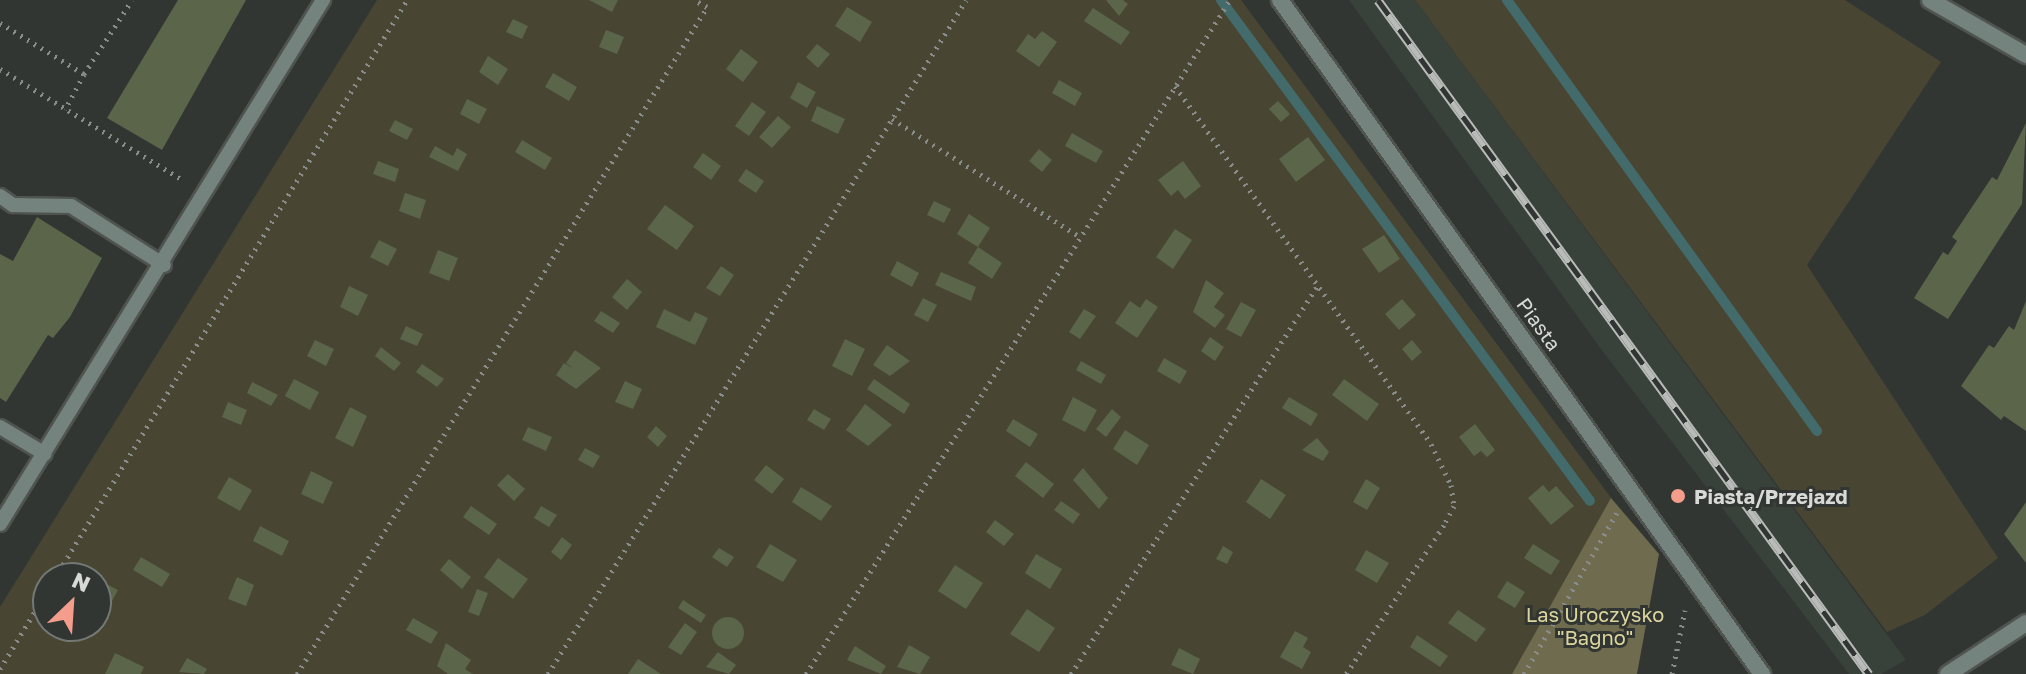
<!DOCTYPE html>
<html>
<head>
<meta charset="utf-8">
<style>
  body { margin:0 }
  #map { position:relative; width:2026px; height:674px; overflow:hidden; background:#323633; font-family:"Golos Text",sans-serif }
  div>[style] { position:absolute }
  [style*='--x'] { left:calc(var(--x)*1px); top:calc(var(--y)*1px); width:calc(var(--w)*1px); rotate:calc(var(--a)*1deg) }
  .built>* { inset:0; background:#38413a }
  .green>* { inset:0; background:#484632 }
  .forest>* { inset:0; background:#6e6b4e }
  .stream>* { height:10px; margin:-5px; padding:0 5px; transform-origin:5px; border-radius:5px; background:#446b6b }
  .building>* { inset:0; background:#5a654a }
  .round { border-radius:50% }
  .path>* { height:5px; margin-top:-2.5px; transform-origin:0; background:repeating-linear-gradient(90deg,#898c8a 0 2px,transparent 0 8px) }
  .roads { filter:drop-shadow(2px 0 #505451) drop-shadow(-2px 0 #505451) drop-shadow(0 2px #505451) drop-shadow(0 -2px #505451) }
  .lane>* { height:14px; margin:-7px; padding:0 7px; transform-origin:7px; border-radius:7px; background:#74837e }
  .street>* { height:16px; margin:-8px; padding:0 8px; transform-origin:8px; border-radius:8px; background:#74837e }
  .rail>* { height:9px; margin-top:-4.5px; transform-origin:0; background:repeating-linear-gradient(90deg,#323633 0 18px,#b8bbb8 0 36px); box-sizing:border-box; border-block:2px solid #b8bbb8 }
  .dots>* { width:22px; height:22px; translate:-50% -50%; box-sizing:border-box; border:4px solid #323633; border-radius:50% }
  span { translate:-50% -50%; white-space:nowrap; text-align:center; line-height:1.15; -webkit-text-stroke:6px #323633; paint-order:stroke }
  .street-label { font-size:20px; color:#d8dad8 }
  .poi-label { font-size:20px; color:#d8dad8; font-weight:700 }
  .left { translate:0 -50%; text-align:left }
  .park-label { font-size:20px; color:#dcd69d }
  .north { position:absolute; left:32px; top:562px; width:80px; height:80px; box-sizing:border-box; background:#323633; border:2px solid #747875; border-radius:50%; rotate:25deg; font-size:22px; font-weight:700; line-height:32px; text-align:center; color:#d8dad8 }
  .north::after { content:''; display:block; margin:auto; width:28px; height:36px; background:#f49d8c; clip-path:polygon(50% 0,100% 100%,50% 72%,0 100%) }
</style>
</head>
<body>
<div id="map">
  <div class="built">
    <i style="clip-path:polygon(1349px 0,1415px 0,1906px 660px,1881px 674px,1849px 674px,1601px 349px)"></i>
  </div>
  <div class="green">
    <i style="clip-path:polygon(evenodd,377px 0,1241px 0,1612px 499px,1512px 674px,0 674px,0 607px,377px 0,48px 578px,96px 578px,96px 626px,48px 626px,48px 578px)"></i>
    <i style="clip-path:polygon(1415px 0,1845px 0,1941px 62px,1807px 265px,1998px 558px,1925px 615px,1887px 632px)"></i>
  </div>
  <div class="forest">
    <i style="clip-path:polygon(1611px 498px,1659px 554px,1637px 674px,1512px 674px)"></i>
  </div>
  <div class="stream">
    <i style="--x:1221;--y:0;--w:622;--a:53.63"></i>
    <i style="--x:1507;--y:0;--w:531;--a:54.27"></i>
  </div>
  <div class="building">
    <i style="clip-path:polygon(178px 0,246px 0,162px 150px,107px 118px)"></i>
    <i style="clip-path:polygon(589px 0,618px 0,612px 12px)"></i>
    <i style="clip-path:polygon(1106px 0,1123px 0,1128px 4px,1119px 16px)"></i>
    <i style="clip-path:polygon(847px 7px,872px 22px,860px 42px,835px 26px)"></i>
    <i style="clip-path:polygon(1093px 8px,1130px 32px,1121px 45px,1084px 21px)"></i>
    <i style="clip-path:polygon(513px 19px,528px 26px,522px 39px,506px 32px)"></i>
    <i style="clip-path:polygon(606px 30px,624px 37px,617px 54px,599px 47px)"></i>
    <i style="clip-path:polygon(1042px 31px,1057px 42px,1039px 67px,1016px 51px,1028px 34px,1035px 39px)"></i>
    <i style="clip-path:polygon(817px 44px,830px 54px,818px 68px,806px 57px)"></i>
    <i style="clip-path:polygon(741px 49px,758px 62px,743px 82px,726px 69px)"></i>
    <i style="clip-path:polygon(488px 56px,508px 69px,498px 85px,479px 72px)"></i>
    <i style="clip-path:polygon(553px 73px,577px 87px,569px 101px,545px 87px)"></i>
    <i style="clip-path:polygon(1059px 80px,1082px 93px,1075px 106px,1052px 93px)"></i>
    <i style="clip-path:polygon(798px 82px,816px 92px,807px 108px,790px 98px)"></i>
    <i style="clip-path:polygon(467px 99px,487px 109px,479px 124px,460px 114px)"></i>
    <i style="clip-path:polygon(1278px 101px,1290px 114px,1281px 122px,1269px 109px)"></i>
    <i style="clip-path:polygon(752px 102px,766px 112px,749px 136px,735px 126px)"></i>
    <i style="clip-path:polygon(817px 106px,845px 119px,838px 134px,811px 121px)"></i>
    <i style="clip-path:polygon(778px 116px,791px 127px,772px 148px,759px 137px)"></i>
    <i style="clip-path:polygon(395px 120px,413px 129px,407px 140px,389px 131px)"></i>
    <i style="clip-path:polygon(2026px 123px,2022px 204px,1948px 319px,1914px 298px,1943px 252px,1948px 255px,1957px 241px,1952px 237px,1992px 177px,1997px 180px)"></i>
    <i style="clip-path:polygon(1072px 133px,1103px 151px,1096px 163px,1065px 146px)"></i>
    <i style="clip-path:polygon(1308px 137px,1325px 160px,1296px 182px,1279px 159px)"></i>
    <i style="clip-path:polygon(522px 140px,552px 158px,545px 170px,515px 152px)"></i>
    <i style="clip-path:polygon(435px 146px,453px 156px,457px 148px,467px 154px,458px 171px,429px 157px)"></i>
    <i style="clip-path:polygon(1039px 149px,1052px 160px,1042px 172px,1029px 161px)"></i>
    <i style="clip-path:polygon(703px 153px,721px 166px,711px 180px,693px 167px)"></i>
    <i style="clip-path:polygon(378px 161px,399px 169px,395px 182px,373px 174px)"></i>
    <i style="clip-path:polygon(1183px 161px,1201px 186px,1185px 199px,1178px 190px,1171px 196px,1158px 180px)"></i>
    <i style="clip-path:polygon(746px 169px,764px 181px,756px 193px,738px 181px)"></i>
    <i style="clip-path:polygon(405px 193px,426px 200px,420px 219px,399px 211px)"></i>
    <i style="clip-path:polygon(934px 201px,951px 209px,944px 223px,927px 215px)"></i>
    <i style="clip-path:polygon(665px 205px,694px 226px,677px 250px,647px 229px)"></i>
    <i style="clip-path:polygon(969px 214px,990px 228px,978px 247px,957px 234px)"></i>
    <i style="clip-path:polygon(37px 217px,102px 258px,70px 317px,53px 338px,48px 335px,6px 402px,0 398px,0 254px,13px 261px)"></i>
    <i style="clip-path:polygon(1175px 229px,1192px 240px,1173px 269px,1156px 257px)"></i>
    <i style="clip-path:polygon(1384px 235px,1400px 259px,1379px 273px,1362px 249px)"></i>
    <i style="clip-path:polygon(379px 240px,397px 249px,388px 266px,370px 257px)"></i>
    <i style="clip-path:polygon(978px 247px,1002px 263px,992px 279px,968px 263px)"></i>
    <i style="clip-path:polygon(438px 250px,458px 258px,449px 281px,429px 273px)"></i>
    <i style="clip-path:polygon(897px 261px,919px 273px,912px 287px,890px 275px)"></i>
    <i style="clip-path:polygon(721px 266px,734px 275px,720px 296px,706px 288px)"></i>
    <i style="clip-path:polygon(941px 272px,976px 287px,971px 301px,935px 285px)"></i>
    <i style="clip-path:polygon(627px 279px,642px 292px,627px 310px,612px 297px)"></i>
    <i style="clip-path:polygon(1206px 280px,1224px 293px,1214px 307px,1225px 315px,1215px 328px,1193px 312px)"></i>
    <i style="clip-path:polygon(349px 286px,368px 295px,358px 316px,340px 307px)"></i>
    <i style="clip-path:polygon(923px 298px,937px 305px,928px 322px,914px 315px)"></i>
    <i style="clip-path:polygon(1146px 299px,1158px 307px,1137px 338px,1115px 323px,1130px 301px,1140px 308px)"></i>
    <i style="clip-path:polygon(1402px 299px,1416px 315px,1399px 330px,1385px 314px)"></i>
    <i style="clip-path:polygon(2026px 301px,2026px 431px,2004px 416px,2001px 420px,1961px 386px,1989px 345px,1994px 348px,2009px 326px,2014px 330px)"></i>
    <i style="clip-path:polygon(1241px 302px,1256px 310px,1241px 337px,1226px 329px)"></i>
    <i style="clip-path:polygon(664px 309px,690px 322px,695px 312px,708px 318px,695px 345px,656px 327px)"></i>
    <i style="clip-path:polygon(1084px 309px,1096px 316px,1080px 339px,1069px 332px)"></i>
    <i style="clip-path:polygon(601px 311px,620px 323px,613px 333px,594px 321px)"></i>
    <i style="clip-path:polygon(406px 326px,423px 334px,417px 346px,400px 339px)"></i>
    <i style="clip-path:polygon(1210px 337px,1224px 347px,1215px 361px,1201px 351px)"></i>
    <i style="clip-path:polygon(845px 339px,865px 349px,852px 376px,832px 366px)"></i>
    <i style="clip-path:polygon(315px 340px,334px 349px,326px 366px,307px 356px)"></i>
    <i style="clip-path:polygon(1412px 340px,1422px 352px,1412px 361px,1402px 349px)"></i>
    <i style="clip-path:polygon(887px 345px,910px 361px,890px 376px,873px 365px)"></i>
    <i style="clip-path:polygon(381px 347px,401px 363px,394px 371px,375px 356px)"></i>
    <i style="clip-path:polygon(575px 350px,601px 368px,576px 389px,556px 375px,564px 363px,574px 369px,566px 363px)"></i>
    <i style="clip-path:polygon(1164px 358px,1187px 371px,1180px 384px,1157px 371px)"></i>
    <i style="clip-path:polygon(1081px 361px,1106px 375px,1101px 384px,1076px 370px)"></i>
    <i style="clip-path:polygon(422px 364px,444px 379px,437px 387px,416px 372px)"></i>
    <i style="clip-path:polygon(294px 379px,319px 392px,310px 410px,285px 396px)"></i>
    <i style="clip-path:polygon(874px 379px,910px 404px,904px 414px,867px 389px)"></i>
    <i style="clip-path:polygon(1344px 379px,1379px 404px,1367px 421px,1332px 395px)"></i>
    <i style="clip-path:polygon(625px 381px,642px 389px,633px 409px,615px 402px)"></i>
    <i style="clip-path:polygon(252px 382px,278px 395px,271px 406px,247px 393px)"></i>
    <i style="clip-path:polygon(1073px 397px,1097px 410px,1085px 432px,1062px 420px)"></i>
    <i style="clip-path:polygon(1289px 397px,1318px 414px,1311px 426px,1282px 408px)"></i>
    <i style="clip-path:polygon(228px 402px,247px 410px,241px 425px,222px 417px)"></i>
    <i style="clip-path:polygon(865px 404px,892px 425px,868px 446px,846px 430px)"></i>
    <i style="clip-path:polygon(350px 407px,367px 416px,353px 447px,335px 438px)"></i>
    <i style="clip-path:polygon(814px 409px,831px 419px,824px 430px,807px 420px)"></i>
    <i style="clip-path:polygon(1112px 409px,1121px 417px,1106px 437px,1096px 429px)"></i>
    <i style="clip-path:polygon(1013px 419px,1038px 434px,1030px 447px,1006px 431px)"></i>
    <i style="clip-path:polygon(1475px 424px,1495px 450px,1487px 457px,1481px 451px,1474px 456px,1459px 437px)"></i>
    <i style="clip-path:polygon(656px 426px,667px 436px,658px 447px,647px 437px)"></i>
    <i style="clip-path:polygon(528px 427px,552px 437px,546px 451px,522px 440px)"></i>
    <i style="clip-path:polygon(1125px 430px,1149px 445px,1137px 465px,1113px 449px)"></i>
    <i style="clip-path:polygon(1317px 438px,1329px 452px,1323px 461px,1302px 450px)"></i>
    <i style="clip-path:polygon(585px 448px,600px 456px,593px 468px,578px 460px)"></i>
    <i style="clip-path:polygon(1026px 462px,1054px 484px,1043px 498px,1015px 476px)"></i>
    <i style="clip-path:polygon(766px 465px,784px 479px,772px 494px,754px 480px)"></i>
    <i style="clip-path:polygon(1083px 468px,1108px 498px,1099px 509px,1073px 480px)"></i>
    <i style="clip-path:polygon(311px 471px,333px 482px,323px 504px,301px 494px)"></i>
    <i style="clip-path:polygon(508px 474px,525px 489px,514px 501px,497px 485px)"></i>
    <i style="clip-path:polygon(229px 477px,252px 490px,240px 511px,217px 498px)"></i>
    <i style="clip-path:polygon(1261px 479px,1286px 495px,1270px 519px,1246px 502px)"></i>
    <i style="clip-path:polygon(1366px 479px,1380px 488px,1367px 510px,1353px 502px)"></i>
    <i style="clip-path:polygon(1543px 485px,1549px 492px,1556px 486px,1574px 506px,1551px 525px,1528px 498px)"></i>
    <i style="clip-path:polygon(801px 487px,832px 506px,821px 521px,792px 502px)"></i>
    <i style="clip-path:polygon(1061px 501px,1080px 514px,1073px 524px,1054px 510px)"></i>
    <i style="clip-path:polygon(2026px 502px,2026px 563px,2004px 534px)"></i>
    <i style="clip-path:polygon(471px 506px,497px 524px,489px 535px,463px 517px)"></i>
    <i style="clip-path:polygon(541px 506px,557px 515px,549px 527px,534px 518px)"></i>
    <i style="clip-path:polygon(995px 520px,1014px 534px,1004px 546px,986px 532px)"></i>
    <i style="clip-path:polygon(260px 526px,289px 541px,282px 556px,253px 541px)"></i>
    <i style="clip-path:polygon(562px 537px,572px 545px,561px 560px,551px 552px)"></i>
    <i style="clip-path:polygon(770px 544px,797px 560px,783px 582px,756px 567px)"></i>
    <i style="clip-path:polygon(1533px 544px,1560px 561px,1551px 575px,1524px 558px)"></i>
    <i style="clip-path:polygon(1223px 546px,1233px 552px,1227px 564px,1216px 559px)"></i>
    <i style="clip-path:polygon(719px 548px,734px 557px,727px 567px,712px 557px)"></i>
    <i style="clip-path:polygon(1366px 550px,1389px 563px,1377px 583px,1355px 570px)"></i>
    <i style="clip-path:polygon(1036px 554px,1062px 569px,1050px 589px,1025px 573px)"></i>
    <i style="clip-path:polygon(141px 557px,170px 574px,162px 587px,133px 570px)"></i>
    <i style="clip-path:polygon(498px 558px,528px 579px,513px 599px,484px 577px)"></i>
    <i style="clip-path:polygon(449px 559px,471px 577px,462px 589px,440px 570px)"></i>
    <i style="clip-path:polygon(955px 565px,983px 583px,966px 609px,938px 591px)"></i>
    <i style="clip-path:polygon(237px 577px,254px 585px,246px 606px,228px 599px)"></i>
    <i style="clip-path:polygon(96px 579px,118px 590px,111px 603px,96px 595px)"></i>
    <i style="clip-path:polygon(1507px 581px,1525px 592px,1515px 608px,1497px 597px)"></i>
    <i style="clip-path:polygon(477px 589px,488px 593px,479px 616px,468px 612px)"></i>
    <i style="clip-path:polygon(683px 600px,706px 615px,701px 623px,678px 608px)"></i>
    <i style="clip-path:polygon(1027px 609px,1055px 628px,1039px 652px,1010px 634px)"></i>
    <i style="clip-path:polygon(1458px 610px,1486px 629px,1476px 642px,1448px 623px)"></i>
    <i class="round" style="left:712px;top:617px;width:32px;height:32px"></i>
    <i style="clip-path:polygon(413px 618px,438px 632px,431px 644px,406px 630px)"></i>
    <i style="clip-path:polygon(685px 623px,697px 632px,681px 655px,668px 647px)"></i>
    <i style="clip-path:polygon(1295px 631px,1308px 638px,1303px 647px,1311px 652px,1302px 669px,1280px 657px)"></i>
    <i style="clip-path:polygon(1417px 635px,1448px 656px,1440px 667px,1410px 647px)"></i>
    <i style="clip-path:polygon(446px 643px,471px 660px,465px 669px,473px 674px,448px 674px,437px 666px)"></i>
    <i style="clip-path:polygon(909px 645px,930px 657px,920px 674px,897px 667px)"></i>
    <i style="clip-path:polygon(855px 646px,886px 666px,881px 674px,847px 660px)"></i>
    <i style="clip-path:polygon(1179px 648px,1200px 659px,1193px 674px,1171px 665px)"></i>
    <i style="clip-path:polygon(718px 652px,736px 665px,729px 674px,706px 667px)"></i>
    <i style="clip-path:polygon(115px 653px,144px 667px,141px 674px,105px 674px)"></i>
    <i style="clip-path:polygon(187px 658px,207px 669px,204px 674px,179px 672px)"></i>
    <i style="clip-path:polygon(638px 659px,661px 674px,628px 674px)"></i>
  </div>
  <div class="path">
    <i style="--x:0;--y:23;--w:98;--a:31.3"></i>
    <i style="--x:84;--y:74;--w:40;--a:118"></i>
    <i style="--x:0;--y:69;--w:215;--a:31.3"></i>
    <i style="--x:84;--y:74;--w:88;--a:-57"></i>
    <i style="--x:1175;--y:86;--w:440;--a:54.4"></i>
    <i style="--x:1431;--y:444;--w:46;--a:64"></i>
    <i style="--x:1451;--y:485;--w:21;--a:82"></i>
    <i style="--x:1454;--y:506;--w:21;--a:118"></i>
    <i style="--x:1444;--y:525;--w:178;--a:123.3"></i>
    <i style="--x:892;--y:119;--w:222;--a:32.1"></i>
    <i style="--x:55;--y:578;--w:677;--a:-58.66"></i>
    <i style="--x:0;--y:669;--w:92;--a:-58.7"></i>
    <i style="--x:297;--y:674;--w:783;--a:-58.42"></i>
    <i style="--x:707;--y:7;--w:14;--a:-150"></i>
    <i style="--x:548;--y:674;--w:793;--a:-58.19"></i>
    <i style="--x:806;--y:674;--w:796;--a:-57.83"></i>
    <i style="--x:1071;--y:674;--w:459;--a:-57.6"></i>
    <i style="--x:1524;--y:674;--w:187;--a:-60.1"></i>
    <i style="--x:1672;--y:674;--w:65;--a:-78.5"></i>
  </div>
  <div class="roads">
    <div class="lane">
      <i style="--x:0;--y:196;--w:16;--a:35"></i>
      <i style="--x:13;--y:205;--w:58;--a:1"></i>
      <i style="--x:71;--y:206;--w:110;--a:32.4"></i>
      <i style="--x:0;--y:427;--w:52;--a:31"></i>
      <i style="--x:0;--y:524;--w:616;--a:-58.35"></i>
    </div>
    <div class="street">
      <i style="--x:1280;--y:0;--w:829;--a:54.43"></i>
      <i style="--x:1930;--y:0;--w:111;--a:29.8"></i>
      <i style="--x:1948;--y:674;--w:93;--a:-33.2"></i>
    </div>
  </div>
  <div class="rail">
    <i style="--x:1378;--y:0;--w:834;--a:53.93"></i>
  </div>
  <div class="dots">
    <i style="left:1678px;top:496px;background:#f49d8c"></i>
  </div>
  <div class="street-label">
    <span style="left:1539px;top:324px;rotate:54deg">Piasta</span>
  </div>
  <div class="poi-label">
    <span class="left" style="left:1694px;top:496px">Piasta/Przejazd</span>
  </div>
  <div class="park-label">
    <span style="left:1595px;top:626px">Las Uroczysko<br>"Bagno"</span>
  </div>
  <div class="north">N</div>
</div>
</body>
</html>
